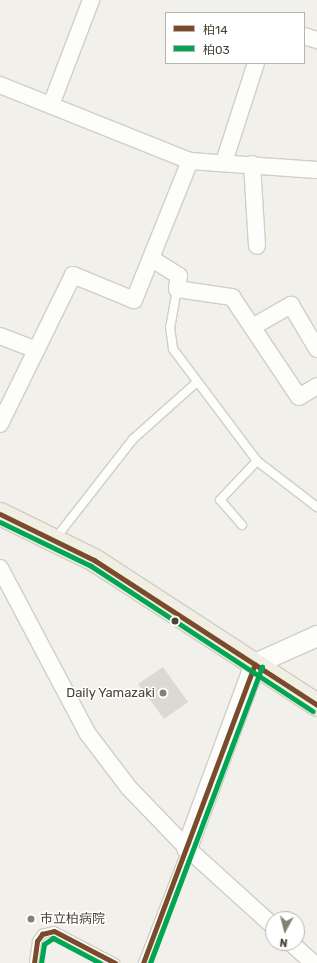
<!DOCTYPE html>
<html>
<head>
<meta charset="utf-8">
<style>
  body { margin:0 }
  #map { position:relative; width:317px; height:963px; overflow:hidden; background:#f2f0ea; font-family:Rubik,"Noto Sans JP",sans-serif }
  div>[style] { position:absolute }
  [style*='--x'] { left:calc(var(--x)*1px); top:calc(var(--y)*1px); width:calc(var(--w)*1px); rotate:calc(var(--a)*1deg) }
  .building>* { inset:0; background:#dcd9d2 }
  .roads { filter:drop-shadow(1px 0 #d0cec7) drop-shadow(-1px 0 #d0cec7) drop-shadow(0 1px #d0cec7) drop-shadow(0 -1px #d0cec7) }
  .service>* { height:8px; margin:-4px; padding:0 4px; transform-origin:4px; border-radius:4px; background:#fdfdfc }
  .minor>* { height:16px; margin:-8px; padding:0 8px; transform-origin:8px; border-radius:8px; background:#fdfdfc }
  .tertiary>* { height:20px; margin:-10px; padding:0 10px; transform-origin:10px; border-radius:10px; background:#fdfdfc }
  .primary>* { height:22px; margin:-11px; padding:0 11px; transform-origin:11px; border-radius:11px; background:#f1eee4 }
  .bus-1>* { height:5px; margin:-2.5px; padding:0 2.5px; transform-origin:2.5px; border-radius:2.5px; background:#7a4b2a }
  .bus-2>* { height:5px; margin:-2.5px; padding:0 2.5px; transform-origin:2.5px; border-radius:2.5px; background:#00a651 }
  .dots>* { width:11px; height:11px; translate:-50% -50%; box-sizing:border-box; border:2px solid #fff; border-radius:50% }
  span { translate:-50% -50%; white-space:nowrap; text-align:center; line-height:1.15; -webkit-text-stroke:3px #fff; paint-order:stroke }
  .poi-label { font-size:13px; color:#494335 }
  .right { translate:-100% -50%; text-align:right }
  .left { translate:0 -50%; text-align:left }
  .legend { position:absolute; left:165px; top:12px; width:140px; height:52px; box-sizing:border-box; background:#fff; border:1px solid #b6b4ae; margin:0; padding:5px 7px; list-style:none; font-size:12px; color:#494335 }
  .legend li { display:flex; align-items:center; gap:8px; height:20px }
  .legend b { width:20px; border:1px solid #b6b4ae }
  .north { position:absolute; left:265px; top:911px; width:40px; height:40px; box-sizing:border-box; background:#fff; border:1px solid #b6b4ae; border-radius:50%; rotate:187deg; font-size:11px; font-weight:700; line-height:16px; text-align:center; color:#494335 }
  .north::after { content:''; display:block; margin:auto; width:14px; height:18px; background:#848074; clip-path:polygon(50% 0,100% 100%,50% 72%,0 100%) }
</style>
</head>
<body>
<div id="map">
  <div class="building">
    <i style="clip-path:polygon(163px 667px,188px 702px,164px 719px,138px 684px)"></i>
  </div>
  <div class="roads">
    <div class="service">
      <i style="--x:177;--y:289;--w:39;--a:100"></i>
      <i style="--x:170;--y:327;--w:22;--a:82"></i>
      <i style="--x:173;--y:349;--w:140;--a:53.1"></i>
      <i style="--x:257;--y:461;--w:76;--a:37.5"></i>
      <i style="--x:242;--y:525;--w:33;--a:-131"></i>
      <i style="--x:220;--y:500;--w:54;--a:-46.5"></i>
      <i style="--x:55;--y:539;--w:127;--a:-52"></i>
      <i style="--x:133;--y:439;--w:86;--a:-41.7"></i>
      <i style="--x:34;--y:963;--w:22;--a:-82"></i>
      <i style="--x:37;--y:941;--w:9;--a:-54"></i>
      <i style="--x:42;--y:934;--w:12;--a:-14"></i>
      <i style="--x:54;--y:931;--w:69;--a:27.7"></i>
      <i style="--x:143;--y:963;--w:122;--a:-68.9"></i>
    </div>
    <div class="minor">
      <i style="--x:304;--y:36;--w:14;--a:17"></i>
      <i style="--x:0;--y:85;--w:205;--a:21.8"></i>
      <i style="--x:190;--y:161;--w:127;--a:4.1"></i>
      <i style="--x:51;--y:105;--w:112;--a:-69.1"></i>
      <i style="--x:224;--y:162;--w:104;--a:-72.1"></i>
      <i style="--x:252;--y:164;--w:82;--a:86.5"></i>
      <i style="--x:152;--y:259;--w:32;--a:32"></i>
      <i style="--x:179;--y:276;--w:13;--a:99"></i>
      <i style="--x:177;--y:289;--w:56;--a:8.3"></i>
      <i style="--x:232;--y:297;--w:120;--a:56.2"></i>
      <i style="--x:299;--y:397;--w:21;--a:-31"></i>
      <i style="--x:254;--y:326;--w:43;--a:-29.6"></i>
      <i style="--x:291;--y:305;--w:51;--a:59.4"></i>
      <i style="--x:0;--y:336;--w:39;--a:21"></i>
      <i style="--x:0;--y:424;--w:166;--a:-63.9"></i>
      <i style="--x:73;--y:275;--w:66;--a:22.3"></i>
      <i style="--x:134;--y:300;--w:150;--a:-68.1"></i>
      <i style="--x:0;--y:568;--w:188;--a:62.1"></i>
      <i style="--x:88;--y:734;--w:68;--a:52.8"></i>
      <i style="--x:129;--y:788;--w:83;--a:46"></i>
      <i style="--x:187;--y:848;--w:116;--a:42.2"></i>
      <i style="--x:291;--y:943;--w:30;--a:42"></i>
    </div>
    <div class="tertiary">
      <i style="--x:187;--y:848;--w:196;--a:-69.7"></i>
      <i style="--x:255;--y:664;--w:68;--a:-24.3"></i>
    </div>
    <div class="primary">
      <i style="--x:0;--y:514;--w:105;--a:26.1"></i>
      <i style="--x:94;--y:560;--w:266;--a:33"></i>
    </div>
  </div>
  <div class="bus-1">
    <i style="--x:0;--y:514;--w:105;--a:26.1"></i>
    <i style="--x:94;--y:560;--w:266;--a:33"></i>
    <i style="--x:34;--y:963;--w:22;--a:-82"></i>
    <i style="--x:37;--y:941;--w:9;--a:-54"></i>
    <i style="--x:42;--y:934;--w:12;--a:-14"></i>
    <i style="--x:54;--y:931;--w:69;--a:27.7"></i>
    <i style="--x:143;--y:963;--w:319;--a:-69.5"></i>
  </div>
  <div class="bus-2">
    <i style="--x:0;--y:522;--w:101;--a:25.8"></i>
    <i style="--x:91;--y:566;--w:265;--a:33.2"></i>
    <i style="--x:41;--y:963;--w:19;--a:-81"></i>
    <i style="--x:44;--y:944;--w:11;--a:-34"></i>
    <i style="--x:53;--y:938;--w:53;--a:28"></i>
    <i style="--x:150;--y:963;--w:317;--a:-69.3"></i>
  </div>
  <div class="dots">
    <i style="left:175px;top:621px;background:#494335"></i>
    <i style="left:163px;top:693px;background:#848074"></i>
    <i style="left:31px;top:919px;background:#848074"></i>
  </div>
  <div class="poi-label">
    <span class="right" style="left:155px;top:693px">Daily Yamazaki</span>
    <span class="left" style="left:40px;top:919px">市立柏病院</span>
  </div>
  <ul class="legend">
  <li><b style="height:5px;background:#7a4b2a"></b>柏14</li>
  <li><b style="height:5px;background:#00a651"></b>柏03</li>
  </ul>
  <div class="north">N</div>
</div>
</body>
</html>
